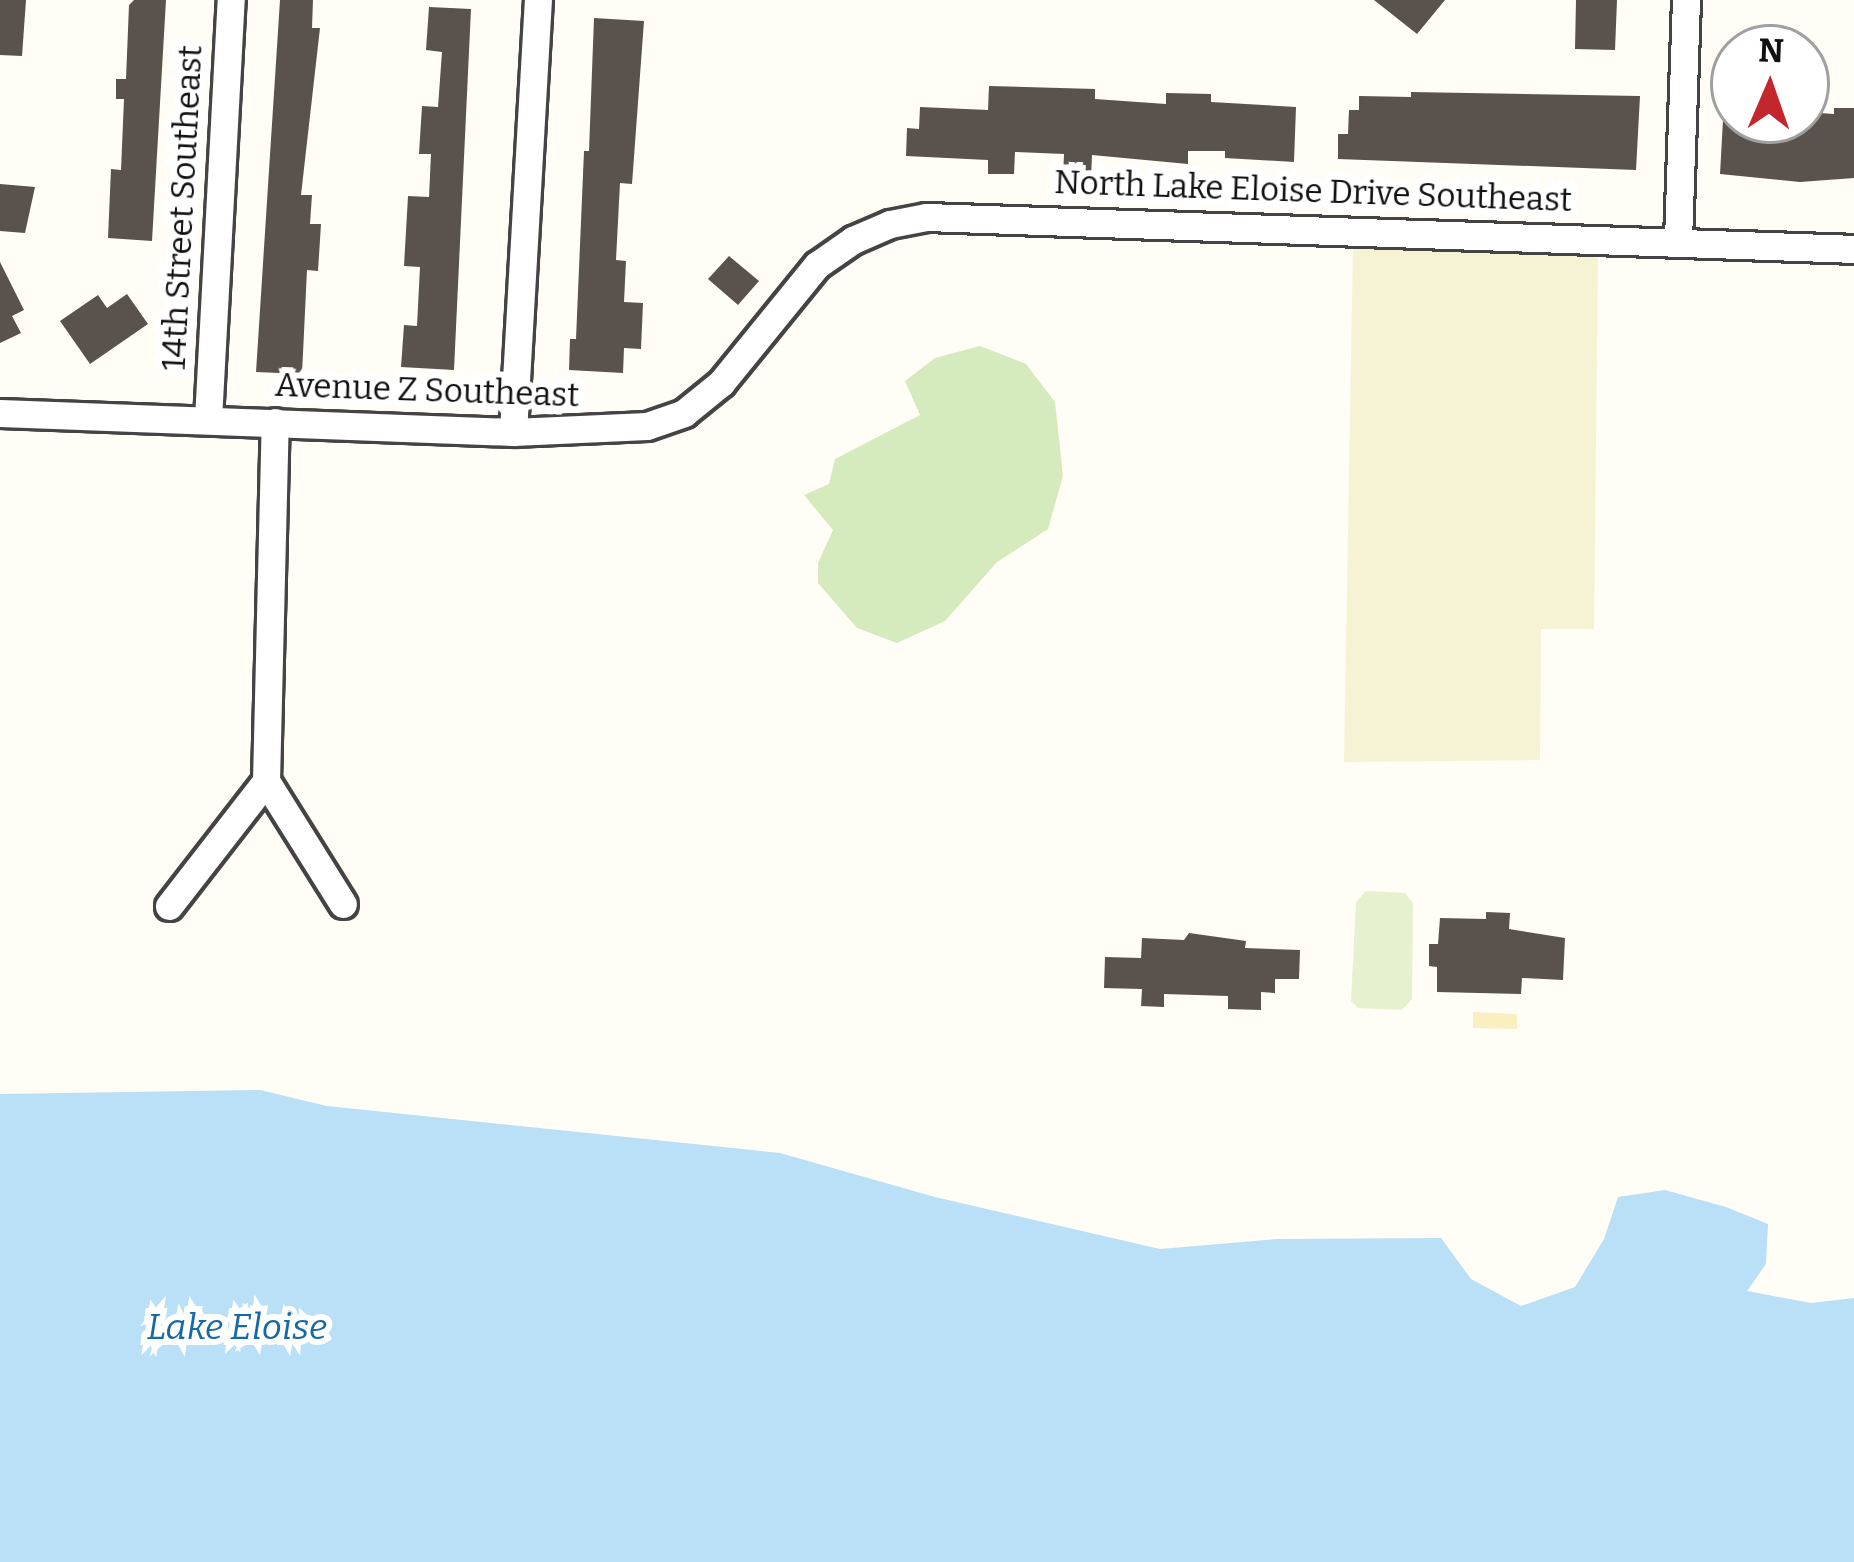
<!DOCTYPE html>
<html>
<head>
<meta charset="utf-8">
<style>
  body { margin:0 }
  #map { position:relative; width:1854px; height:1562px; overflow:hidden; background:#fffdf5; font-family:Bitter,serif }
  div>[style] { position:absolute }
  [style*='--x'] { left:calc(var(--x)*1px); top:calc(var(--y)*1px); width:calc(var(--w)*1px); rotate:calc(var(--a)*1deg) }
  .farmland>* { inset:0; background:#f6f3d4 }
  .green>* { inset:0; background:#d5ebbd }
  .sand>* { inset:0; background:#fbeec1 }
  .pitch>* { inset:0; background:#e6f2cf }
  .water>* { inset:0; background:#b9e0f7 }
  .building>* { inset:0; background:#5a524d }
  .roads { filter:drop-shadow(3px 0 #444) drop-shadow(-3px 0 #444) drop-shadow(0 3px #444) drop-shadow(0 -3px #444) }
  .minor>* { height:27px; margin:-13.5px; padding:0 13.5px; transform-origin:13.5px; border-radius:13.5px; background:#fff }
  span { translate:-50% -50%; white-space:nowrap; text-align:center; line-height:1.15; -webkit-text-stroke:12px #fff; paint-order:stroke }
  .street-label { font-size:33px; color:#111 }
  .water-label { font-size:36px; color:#1768a6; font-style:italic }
  .north { position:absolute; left:1710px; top:24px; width:120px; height:120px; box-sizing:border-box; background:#fff; border:3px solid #a0a0a0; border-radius:50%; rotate:2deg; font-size:33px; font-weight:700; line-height:48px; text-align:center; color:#111 }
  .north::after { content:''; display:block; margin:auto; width:42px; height:54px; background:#c4262e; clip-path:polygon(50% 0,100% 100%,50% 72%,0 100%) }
</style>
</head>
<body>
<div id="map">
  <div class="farmland">
    <i style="clip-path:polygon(1353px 244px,1598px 252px,1594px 629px,1541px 629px,1540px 760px,1344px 762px)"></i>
  </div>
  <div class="green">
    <i style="clip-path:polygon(980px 346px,1026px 364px,1055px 402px,1063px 476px,1048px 529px,997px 562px,945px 621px,897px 643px,857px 628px,818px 583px,818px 563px,833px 530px,804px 495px,829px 484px,835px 459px,920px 415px,905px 381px,935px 358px)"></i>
  </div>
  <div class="sand">
    <i style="clip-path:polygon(1473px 1012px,1517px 1014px,1517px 1029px,1473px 1028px)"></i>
  </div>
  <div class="pitch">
    <i style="clip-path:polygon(1366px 891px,1405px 893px,1413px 903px,1412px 999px,1402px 1010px,1358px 1008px,1351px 1001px,1356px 902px)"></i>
  </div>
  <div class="water">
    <i style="clip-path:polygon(260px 1090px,327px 1106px,780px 1153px,935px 1197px,1160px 1249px,1277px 1239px,1441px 1238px,1471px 1279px,1521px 1306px,1575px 1287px,1604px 1239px,1618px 1197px,1665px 1190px,1726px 1207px,1768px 1224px,1766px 1264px,1747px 1291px,1811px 1303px,1854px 1298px,1854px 1562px,0 1562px,0 1094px)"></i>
  </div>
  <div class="building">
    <i style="clip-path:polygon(0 0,26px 0,22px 56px,0 55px)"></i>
    <i style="clip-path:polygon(134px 0,166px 0,152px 241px,108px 238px,111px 169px,121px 170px,124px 99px,116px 99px,116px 79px,126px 79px,129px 5px)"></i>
    <i style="clip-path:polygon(280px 0,313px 0,312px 28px,320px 28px,301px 195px,312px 195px,310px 224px,321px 224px,318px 271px,307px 270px,302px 374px,256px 372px)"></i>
    <i style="clip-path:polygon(1374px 0,1445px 0,1417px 34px)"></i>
    <i style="clip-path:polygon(1576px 0,1617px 0,1615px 50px,1575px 49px)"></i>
    <i style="clip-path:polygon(429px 7px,471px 9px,454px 370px,401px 367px,404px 325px,417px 326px,420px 267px,404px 266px,408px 196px,429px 197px,431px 154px,419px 154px,422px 106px,438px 107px,442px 52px,426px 50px)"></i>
    <i style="clip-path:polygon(594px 18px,644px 21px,632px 184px,620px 183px,616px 260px,626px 261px,624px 302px,643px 303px,641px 349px,624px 348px,623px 373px,569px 370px,570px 339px,576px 339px,584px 151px,589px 151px)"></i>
    <i style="clip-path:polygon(989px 86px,1095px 89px,1095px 99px,1166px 104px,1166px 93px,1211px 94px,1211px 102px,1296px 107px,1294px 162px,1225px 158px,1225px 151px,1188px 151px,1188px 164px,1092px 155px,1091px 178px,1063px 177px,1064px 154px,1015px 152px,1014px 174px,988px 174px,988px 160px,906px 156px,907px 128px,919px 129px,920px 107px,988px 110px)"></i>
    <i style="clip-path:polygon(1411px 92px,1640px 96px,1636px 170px,1338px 159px,1338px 134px,1348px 134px,1349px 110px,1359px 110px,1359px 96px,1411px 97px)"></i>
    <i style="clip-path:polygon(1834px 108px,1854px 108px,1854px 178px,1800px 182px,1720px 174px,1723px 120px,1806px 120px,1806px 112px,1834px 114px)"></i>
    <i style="clip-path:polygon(0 184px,35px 187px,25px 233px,0 231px)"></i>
    <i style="clip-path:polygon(729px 256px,759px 281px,738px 305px,708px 279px)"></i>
    <i style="clip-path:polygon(0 262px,24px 310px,12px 316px,21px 333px,0 343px)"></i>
    <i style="clip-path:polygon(127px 294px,148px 324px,90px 364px,60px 321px,98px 295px,107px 308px)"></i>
    <i style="clip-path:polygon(1486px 912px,1510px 913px,1509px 929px,1565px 938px,1563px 980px,1522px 978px,1521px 994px,1437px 992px,1437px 967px,1429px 966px,1429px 944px,1438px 944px,1440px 918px,1486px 919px)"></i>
    <i style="clip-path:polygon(1189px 933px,1246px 941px,1245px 948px,1300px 950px,1299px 979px,1275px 979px,1275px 993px,1261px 992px,1261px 1010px,1228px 1009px,1228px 996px,1164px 994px,1164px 1007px,1141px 1006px,1142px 989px,1104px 988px,1105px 957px,1141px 958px,1142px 938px,1184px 940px)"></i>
  </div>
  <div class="roads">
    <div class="minor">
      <i style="--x:1678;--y:241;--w:241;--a:-88.1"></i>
      <i style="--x:0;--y:413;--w:513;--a:2.12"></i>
      <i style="--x:513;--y:432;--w:134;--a:-2.6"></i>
      <i style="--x:647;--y:426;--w:39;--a:-19"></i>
      <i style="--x:684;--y:413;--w:48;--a:-39"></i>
      <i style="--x:721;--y:383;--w:152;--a:-50.9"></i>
      <i style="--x:817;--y:265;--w:44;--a:-34.8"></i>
      <i style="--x:853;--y:240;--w:40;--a:-23.4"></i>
      <i style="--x:890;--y:224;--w:37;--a:-11"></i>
      <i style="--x:926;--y:217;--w:929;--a:1.97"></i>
      <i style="--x:208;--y:419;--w:420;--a:-86.9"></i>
      <i style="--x:513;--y:432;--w:433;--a:-86.7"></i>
      <i style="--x:266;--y:781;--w:145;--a:58"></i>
      <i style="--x:169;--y:906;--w:158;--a:-52.2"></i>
      <i style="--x:266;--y:781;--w:359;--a:-88.6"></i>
    </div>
  </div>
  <div class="street-label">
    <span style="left:1313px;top:192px;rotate:2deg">North Lake Eloise Drive Southeast</span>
    <span style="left:183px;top:208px;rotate:-87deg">14th Street Southeast</span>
    <span style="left:427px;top:391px;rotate:2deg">Avenue Z Southeast</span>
  </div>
  <div class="water-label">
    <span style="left:237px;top:1328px">Lake Eloise</span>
  </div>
  <div class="north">N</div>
</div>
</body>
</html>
